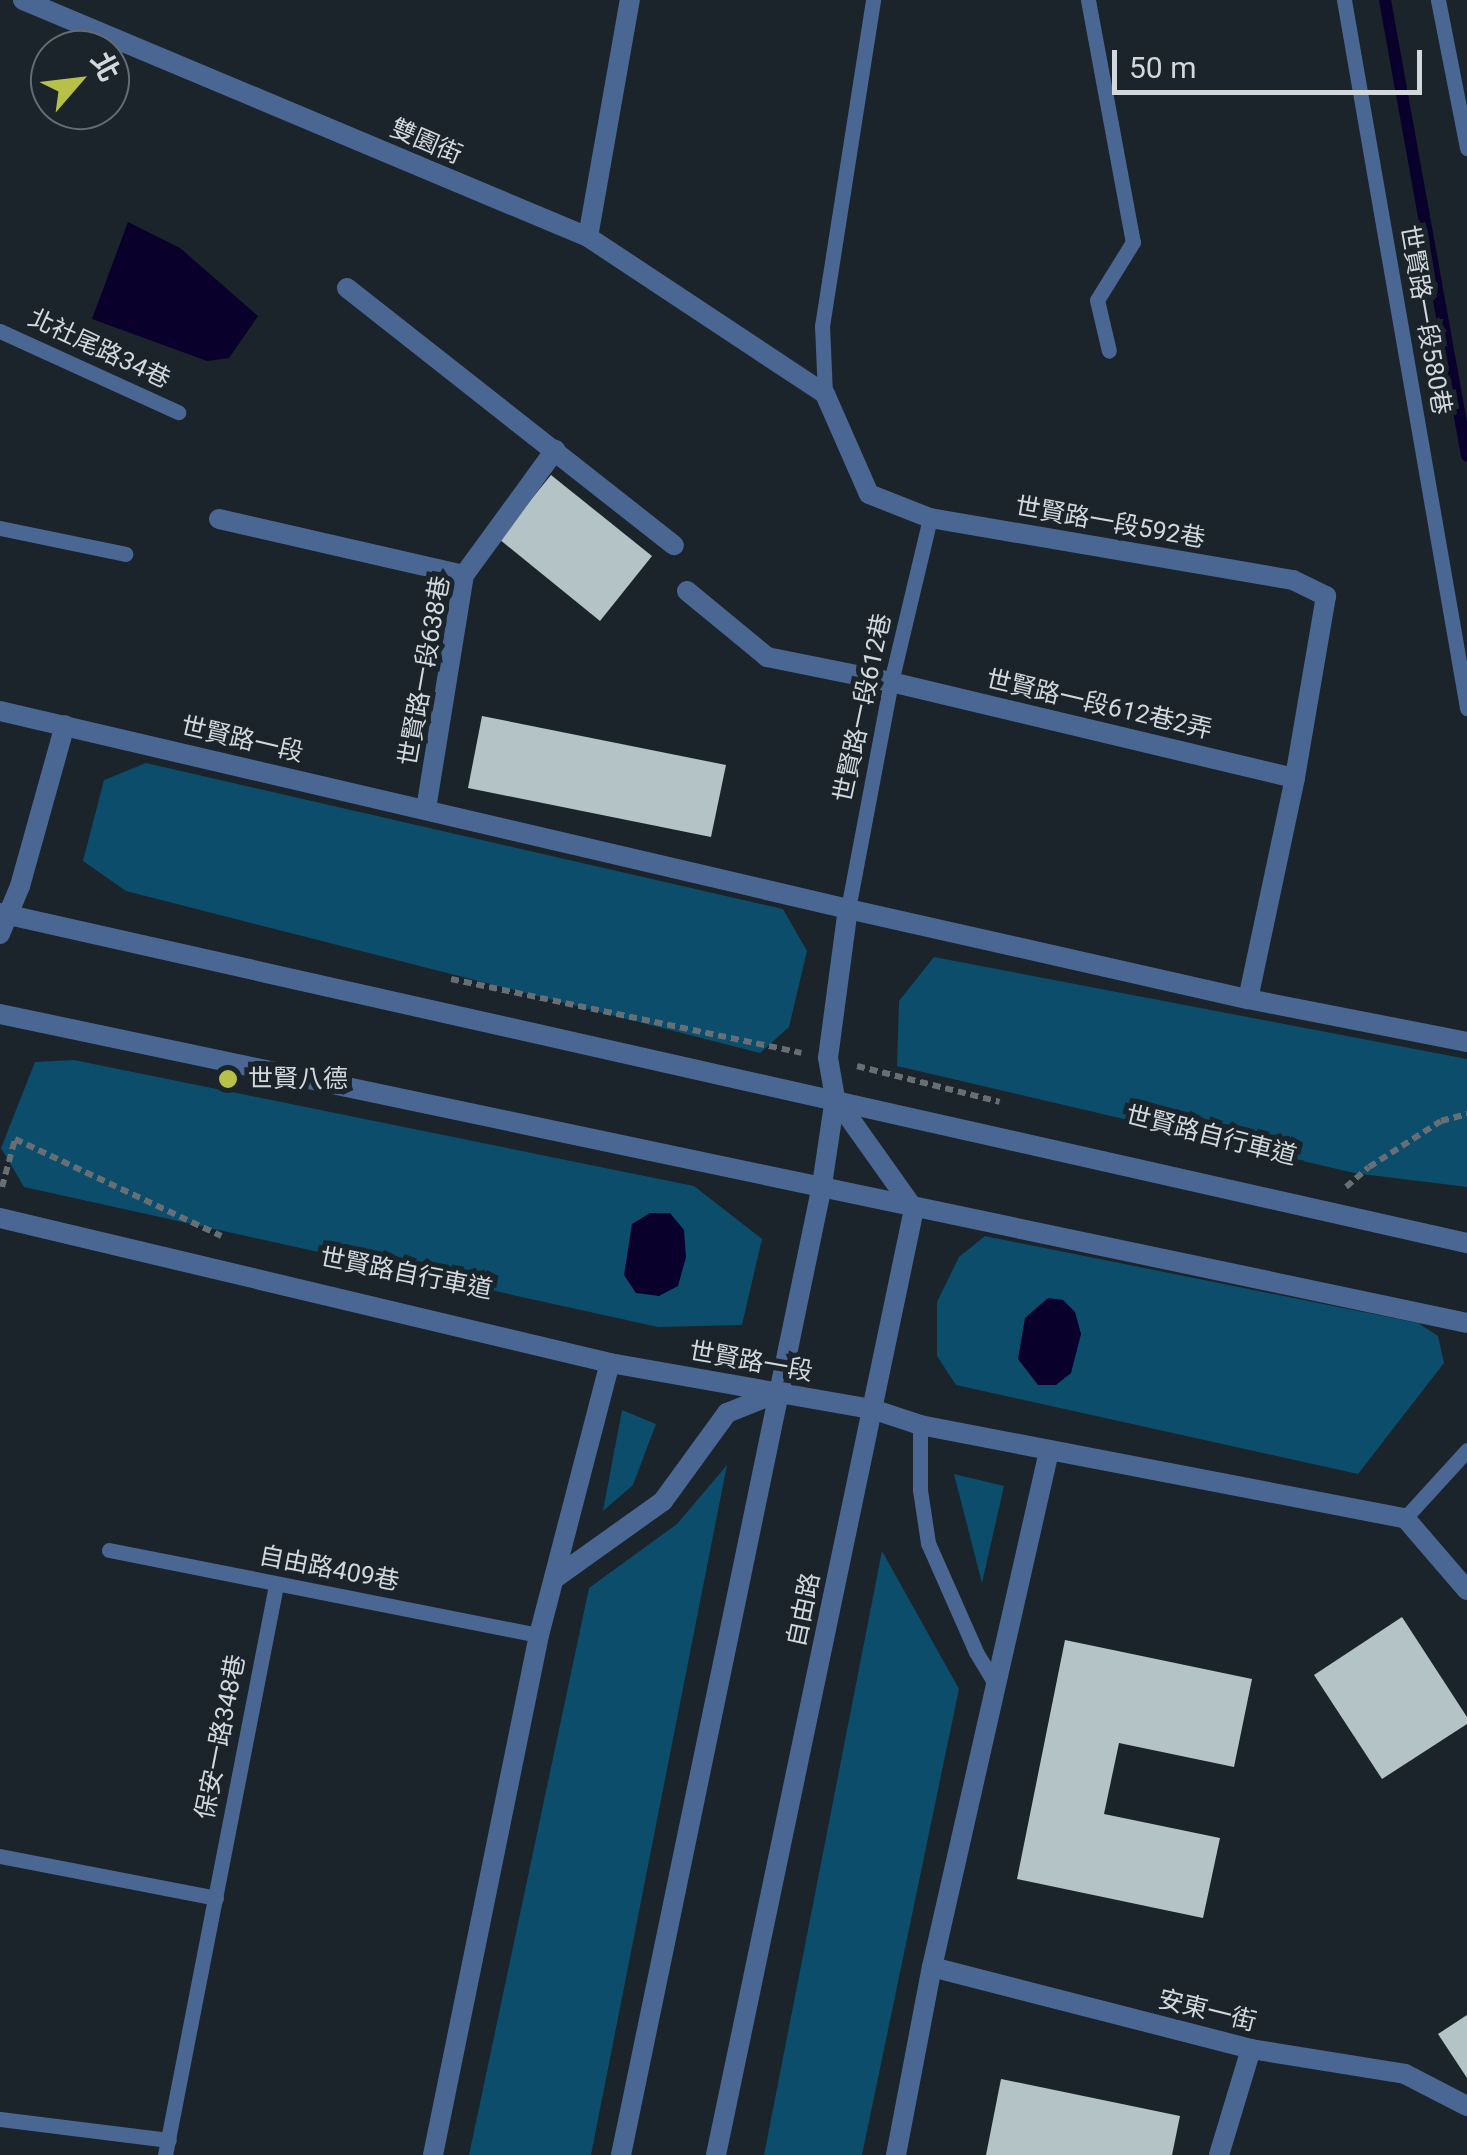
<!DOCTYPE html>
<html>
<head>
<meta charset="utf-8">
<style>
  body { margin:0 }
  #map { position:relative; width:1467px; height:2155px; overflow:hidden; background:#1b242a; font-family:Roboto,"Noto Sans TC",sans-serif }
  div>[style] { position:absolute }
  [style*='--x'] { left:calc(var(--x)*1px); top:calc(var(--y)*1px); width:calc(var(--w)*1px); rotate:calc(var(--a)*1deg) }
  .green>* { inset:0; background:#0b4d6b }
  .water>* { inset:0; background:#09002c }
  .stream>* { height:12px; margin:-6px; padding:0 6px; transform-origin:6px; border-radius:6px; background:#09002c }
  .building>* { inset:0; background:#b3c3c6 }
  .path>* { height:6px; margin-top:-3px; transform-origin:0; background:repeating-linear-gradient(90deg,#676f74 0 8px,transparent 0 13px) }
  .service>* { height:15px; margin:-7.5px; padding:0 7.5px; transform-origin:7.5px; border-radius:7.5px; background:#4a6794 }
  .minor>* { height:20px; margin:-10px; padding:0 10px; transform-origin:10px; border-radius:10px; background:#4a6794 }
  .tertiary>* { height:20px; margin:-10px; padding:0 10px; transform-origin:10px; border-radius:10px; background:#4a6794 }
  .dots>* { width:28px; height:28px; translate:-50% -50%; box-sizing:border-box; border:5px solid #1b242a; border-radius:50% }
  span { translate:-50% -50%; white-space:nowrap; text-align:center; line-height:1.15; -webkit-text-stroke:10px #1b242a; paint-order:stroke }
  .street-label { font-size:25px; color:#d2d8dc }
  .poi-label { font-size:25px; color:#d2d8dc }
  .left { translate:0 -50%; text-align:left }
  .north { position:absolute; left:30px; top:30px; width:100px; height:100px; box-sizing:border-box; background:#1b242a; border:2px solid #646c71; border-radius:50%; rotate:62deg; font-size:28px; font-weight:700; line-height:40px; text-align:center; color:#d2d8dc }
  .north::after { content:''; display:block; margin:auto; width:35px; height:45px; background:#b8c147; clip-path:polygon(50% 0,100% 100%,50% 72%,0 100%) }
  .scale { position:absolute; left:1112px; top:50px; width:310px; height:45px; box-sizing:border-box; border:5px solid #d2d8dc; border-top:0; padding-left:12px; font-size:30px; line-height:35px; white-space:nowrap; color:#d2d8dc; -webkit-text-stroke:8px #1b242a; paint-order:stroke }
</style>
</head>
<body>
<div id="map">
  <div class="green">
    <i style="clip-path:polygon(146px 763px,783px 909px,807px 951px,789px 1027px,760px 1053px,126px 891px,83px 861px,104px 780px)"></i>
    <i style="clip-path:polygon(934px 957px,1467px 1059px,1467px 1187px,1354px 1173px,897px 1066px,899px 1001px)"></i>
    <i style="clip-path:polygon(74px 1060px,694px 1186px,762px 1239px,742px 1325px,658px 1327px,24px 1187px,1px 1148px,35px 1062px)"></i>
    <i style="clip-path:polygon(985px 1236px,1418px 1323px,1438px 1336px,1444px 1363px,1358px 1474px,956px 1385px,937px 1356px,937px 1302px,959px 1257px)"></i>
    <i style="clip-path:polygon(622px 1410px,656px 1424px,633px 1485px,603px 1511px)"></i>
    <i style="clip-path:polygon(727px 1465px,591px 2155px,469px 2155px,589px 1588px,677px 1524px)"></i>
    <i style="clip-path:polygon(954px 1474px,1004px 1486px,982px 1583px)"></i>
    <i style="clip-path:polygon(882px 1551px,959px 1689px,862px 2155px,764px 2155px)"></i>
  </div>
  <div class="water">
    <i style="clip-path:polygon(128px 222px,180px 248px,258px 316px,229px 358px,207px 361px,92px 319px)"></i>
    <i style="clip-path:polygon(650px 1213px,670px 1213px,684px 1230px,686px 1257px,678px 1286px,659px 1296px,636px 1293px,624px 1275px,632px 1224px)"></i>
    <i style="clip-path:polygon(1048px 1298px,1063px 1300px,1075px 1312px,1081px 1334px,1071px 1373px,1056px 1385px,1038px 1385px,1018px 1359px,1025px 1318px)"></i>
  </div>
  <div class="stream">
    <i style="--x:1385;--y:0;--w:463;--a:79.8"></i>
  </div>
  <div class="building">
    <i style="clip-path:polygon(551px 475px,652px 556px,600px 621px,499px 539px)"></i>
    <i style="clip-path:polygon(482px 716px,726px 765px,711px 837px,468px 788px)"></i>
    <i style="clip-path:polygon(1402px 1617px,1467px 1717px,1467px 1724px,1382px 1779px,1314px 1675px)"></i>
    <i style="clip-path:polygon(1065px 1640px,1252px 1679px,1234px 1767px,1119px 1743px,1104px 1814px,1220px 1838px,1203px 1918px,1017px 1879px)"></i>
    <i style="clip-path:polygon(1467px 2015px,1467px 2078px,1438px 2034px)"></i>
    <i style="clip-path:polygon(1001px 2079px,1180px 2116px,1172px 2155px,986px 2155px)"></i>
  </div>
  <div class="path">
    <i style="--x:451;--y:979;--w:358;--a:11.9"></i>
    <i style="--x:857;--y:1066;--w:147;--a:14.1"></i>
    <i style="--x:2;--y:1187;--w:50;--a:-74.8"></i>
    <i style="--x:15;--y:1139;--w:228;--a:25.2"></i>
    <i style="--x:1346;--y:1187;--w:30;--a:-41"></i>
    <i style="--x:1369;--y:1167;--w:85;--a:-32.6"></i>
    <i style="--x:1441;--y:1121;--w:27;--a:-15"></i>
  </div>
  <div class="service">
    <i style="--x:1088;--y:0;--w:246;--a:79.5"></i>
    <i style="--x:1133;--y:242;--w:68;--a:121.8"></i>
    <i style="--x:1097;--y:300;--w:52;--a:76.8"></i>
    <i style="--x:1344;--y:0;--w:719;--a:80.14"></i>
    <i style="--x:1438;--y:0;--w:151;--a:78.9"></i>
    <i style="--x:0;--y:331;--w:196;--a:24.5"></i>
    <i style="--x:825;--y:394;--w:68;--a:-92.5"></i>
    <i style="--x:822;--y:326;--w:330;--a:-81.1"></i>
    <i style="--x:0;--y:528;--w:128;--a:11.7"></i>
    <i style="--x:848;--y:909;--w:231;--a:-79.3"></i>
    <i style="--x:891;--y:682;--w:169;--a:-76.6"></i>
    <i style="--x:920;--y:1425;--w:65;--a:90"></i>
    <i style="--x:920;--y:1490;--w:54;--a:81.4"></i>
    <i style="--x:928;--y:1543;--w:119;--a:66.2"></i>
    <i style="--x:976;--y:1652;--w:39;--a:59"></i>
    <i style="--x:1405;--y:1518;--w:92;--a:-47.6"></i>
    <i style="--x:109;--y:1550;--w:438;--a:11.2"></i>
    <i style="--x:0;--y:1856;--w:220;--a:11"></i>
    <i style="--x:0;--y:2119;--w:170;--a:7.1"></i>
    <i style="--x:165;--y:2155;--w:581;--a:-78.98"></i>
  </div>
  <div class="minor">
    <i style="--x:23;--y:0;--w:613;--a:22.76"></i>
    <i style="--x:588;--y:237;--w:241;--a:-80"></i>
    <i style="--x:588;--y:237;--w:284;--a:33.5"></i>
    <i style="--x:825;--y:394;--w:109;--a:66.3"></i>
    <i style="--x:869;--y:494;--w:66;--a:21.5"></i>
    <i style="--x:930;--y:518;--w:368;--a:9.7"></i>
    <i style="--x:1293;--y:580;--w:37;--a:26"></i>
    <i style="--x:1326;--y:596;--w:185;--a:99.7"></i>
    <i style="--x:1295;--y:778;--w:226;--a:102"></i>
    <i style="--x:347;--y:288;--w:416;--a:38.2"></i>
    <i style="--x:219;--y:519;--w:251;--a:12.9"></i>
    <i style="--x:687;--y:591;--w:104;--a:39.5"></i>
    <i style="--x:767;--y:657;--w:126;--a:11.4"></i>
    <i style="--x:891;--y:682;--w:415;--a:13.4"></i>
    <i style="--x:0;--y:711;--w:871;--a:13.14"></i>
    <i style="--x:848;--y:909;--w:410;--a:12.7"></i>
    <i style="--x:1248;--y:999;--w:223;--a:11.1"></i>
    <i style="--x:426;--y:809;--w:237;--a:-80.8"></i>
    <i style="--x:464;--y:575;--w:155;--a:-53.9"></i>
    <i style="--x:0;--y:1218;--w:627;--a:13.37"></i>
    <i style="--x:610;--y:1363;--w:266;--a:10"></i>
    <i style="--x:872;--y:1409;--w:51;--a:18.4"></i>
    <i style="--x:920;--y:1425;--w:494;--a:10.9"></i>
    <i style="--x:1405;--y:1518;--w:95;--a:49.3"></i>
    <i style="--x:558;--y:1576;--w:129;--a:-35.5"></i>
    <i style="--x:663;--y:1501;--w:109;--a:-54"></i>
    <i style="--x:727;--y:1413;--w:54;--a:-21.8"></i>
    <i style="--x:932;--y:1967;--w:329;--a:14.4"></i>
    <i style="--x:1251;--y:2049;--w:156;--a:9.2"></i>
    <i style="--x:1405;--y:2074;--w:70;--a:27.3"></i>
    <i style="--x:433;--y:2155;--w:531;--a:-78.48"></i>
    <i style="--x:539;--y:1635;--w:281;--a:-75.4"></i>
    <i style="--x:896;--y:2155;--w:191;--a:-79.2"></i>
    <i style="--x:932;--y:1967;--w:529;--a:-77.22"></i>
    <i style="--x:1219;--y:2155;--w:111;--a:-73.2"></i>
  </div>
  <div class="tertiary">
    <i style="--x:0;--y:913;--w:1504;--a:12.68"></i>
    <i style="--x:0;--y:934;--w:52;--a:-67.4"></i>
    <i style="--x:20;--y:886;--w:167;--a:-74.4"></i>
    <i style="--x:0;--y:1014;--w:1499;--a:11.89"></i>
    <i style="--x:621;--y:2155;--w:991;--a:-78.29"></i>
    <i style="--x:822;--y:1185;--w:88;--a:-81.5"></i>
    <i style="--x:835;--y:1098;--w:41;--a:-99.9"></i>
    <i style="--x:828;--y:1058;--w:150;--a:-82.4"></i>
    <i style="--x:716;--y:2155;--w:966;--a:-78.18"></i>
    <i style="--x:914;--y:1209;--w:136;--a:-125.4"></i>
  </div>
  <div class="dots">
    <i style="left:228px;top:1079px;background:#b8c147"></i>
  </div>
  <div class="street-label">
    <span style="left:426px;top:142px;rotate:23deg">雙園街</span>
    <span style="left:1425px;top:320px;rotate:80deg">世賢路一段580巷</span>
    <span style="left:99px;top:349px;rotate:25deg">北社尾路34巷</span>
    <span style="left:1110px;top:523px;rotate:10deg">世賢路一段592巷</span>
    <span style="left:425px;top:671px;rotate:-80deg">世賢路一段638巷</span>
    <span style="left:1099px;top:705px;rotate:13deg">世賢路一段612巷2弄</span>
    <span style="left:863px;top:708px;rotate:-78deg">世賢路一段612巷</span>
    <span style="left:242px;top:740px;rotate:13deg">世賢路一段</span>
    <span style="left:1211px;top:1136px;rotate:14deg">世賢路自行車道</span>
    <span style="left:406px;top:1274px;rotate:11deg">世賢路自行車道</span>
    <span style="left:751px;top:1362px;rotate:10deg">世賢路一段</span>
    <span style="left:329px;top:1569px;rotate:11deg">自由路409巷</span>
    <span style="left:804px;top:1610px;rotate:-78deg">自由路</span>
    <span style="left:221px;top:1737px;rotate:-79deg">保安一路348巷</span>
    <span style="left:1207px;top:2011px;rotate:14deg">安東一街</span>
  </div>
  <div class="poi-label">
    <span class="left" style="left:248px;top:1079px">世賢八德</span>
  </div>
  <div class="north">北</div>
  <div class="scale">50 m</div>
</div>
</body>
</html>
